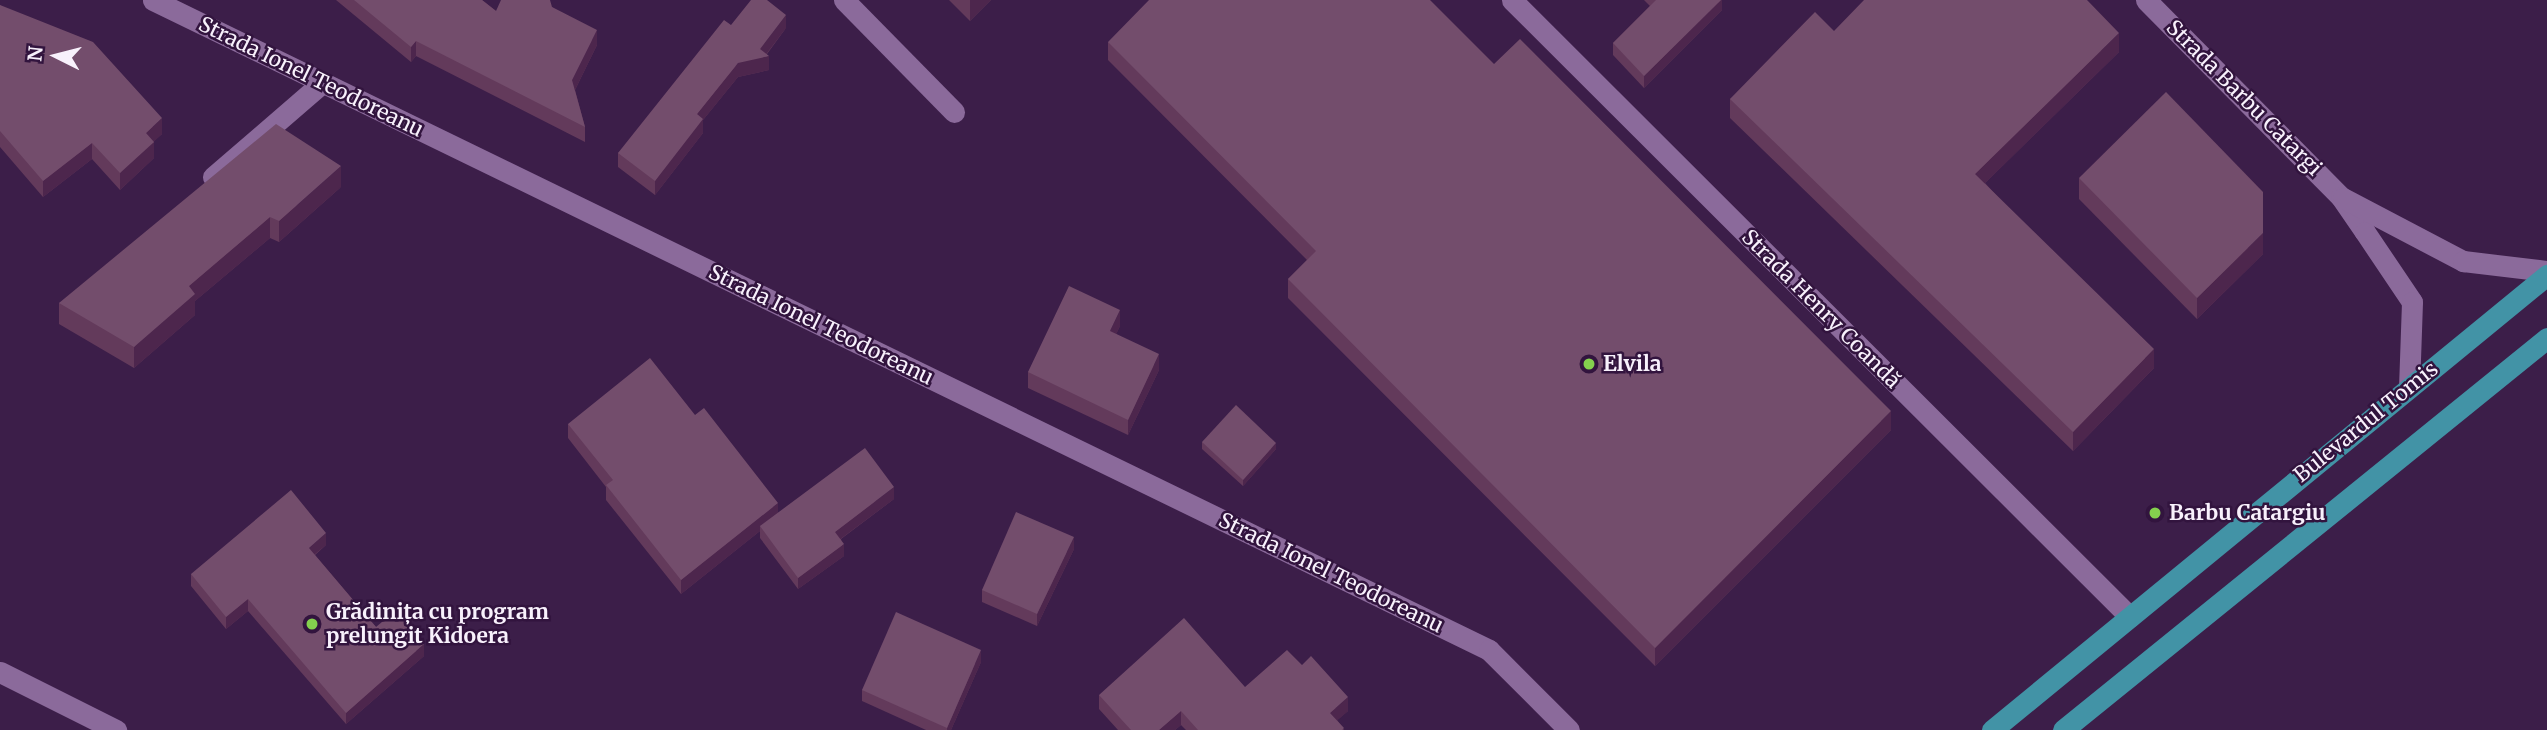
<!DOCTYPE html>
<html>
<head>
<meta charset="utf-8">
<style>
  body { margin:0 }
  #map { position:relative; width:2547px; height:730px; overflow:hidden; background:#3c1e49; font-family:Merriweather,serif }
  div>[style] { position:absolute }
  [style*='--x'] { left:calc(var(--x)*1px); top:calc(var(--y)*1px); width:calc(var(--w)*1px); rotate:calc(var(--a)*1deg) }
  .street>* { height:21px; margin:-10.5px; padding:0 10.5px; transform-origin:10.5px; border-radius:10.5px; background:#8b6a9b }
  .primary>* { height:21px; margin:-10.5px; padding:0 10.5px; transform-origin:10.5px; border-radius:10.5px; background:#4293a6 }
  .wall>* { inset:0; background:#633a5b }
  .shaded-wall>* { inset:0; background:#4d264d }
  .building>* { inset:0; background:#734d6c }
  .dots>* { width:19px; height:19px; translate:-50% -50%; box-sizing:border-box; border:4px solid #32143e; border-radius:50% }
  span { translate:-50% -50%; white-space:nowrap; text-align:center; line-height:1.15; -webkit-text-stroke:5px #32143e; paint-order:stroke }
  .street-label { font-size:21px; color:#f8f1fc }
  .poi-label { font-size:21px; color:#f8f1fc; font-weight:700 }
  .left { translate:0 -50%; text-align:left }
  .north { position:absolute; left:21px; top:21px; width:70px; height:70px; -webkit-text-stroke:5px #32143e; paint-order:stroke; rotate:276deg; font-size:19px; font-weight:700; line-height:28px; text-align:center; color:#f8f1fc }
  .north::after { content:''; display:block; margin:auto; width:24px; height:32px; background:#f8f1fc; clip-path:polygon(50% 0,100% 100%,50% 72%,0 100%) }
</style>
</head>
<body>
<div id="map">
  <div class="street">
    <i style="--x:153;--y:0;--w:1486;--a:25.94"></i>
    <i style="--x:1489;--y:650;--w:113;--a:45"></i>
    <i style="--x:844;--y:0;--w:157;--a:45.5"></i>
    <i style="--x:1512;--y:0;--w:873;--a:44.95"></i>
    <i style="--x:2146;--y:0;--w:277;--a:45.3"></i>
    <i style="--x:2341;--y:197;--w:42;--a:55.6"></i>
    <i style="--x:2365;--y:232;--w:84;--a:56.1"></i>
    <i style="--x:2412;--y:302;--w:85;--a:92"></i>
    <i style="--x:213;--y:177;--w:145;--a:-40.8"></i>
    <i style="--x:2343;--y:198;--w:136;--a:27.7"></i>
    <i style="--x:2463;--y:261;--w:85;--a:6.8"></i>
    <i style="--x:0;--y:672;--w:130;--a:26.6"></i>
  </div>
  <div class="primary">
    <i style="--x:1992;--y:730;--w:718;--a:-39.35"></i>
    <i style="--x:2063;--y:730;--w:623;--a:-39"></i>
  </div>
  <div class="wall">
    <i style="clip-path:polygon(336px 0,482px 0,496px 11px,552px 7px,597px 45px,575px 90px,585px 127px,585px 142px,416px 56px,411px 62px)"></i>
    <i style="clip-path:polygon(949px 0,991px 0,970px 21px)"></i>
    <i style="clip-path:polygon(1644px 0,1722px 0,1722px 10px,1644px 88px,1613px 55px,1613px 43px,1650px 6px)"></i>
    <i style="clip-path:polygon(0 5px,162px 134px,154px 141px,154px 158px,120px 190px,92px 159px,43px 197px,0 147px)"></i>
    <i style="clip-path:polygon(786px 28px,767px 54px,769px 70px,738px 77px,703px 120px,703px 133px,655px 195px,618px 167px,618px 153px)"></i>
    <i style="clip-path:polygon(1834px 31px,2119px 52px,1985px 183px,2154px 368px,2073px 451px,1730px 118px,1730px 99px)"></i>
    <i style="clip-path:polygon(1108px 42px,1494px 64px,1891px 430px,1655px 666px,1288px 298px,1288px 279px,1307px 260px,1108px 60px)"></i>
    <i style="clip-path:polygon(2079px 178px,2263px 254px,2197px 319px,2079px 199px)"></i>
    <i style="clip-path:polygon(341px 187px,279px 242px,270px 238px,195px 301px,195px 315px,134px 368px,59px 324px,59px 303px)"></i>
    <i style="clip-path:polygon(1120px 326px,1116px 334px,1159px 370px,1128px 435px,1028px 388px,1028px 372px)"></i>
    <i style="clip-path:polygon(695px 415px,778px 513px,894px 499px,841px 539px,844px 556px,798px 589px,760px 538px,760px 531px,681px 594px,606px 500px,606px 487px,568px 438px,568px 424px)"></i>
    <i style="clip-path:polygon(1202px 442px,1276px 449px,1243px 486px,1202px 449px)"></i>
    <i style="clip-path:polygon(326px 545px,315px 555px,376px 627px,424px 656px,346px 724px,248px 611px,226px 629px,191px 586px,191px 574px)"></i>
    <i style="clip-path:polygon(1074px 549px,1037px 626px,982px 602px,982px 590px)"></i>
    <i style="clip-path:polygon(981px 662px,951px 730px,926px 730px,862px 701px,862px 690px)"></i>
    <i style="clip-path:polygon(1245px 687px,1348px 711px,1337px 720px,1344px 730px,1186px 730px,1181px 725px,1175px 730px,1118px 730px,1099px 709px,1099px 695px)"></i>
  </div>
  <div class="shaded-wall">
    <i style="clip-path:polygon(970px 0,991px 0,970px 21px)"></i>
    <i style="clip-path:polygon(1721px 0,1722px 0,1722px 10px,1644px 88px,1644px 76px)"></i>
    <i style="clip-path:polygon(786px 15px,786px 28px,764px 57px,769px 56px,769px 70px,738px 77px,703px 120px,703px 133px,655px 195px,655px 181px,697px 114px,738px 63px,760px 49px)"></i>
    <i style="clip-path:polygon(597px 30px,597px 45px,572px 96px,572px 80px)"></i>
    <i style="clip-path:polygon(2119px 33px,2119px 52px,1975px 193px,1975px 174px)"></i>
    <i style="clip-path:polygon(416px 41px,416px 56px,411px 62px,411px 47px)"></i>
    <i style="clip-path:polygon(162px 118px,162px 134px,147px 148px,154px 142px,154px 158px,120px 190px,120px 173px,146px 133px)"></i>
    <i style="clip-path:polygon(92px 143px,92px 159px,43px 197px,43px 181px)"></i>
    <i style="clip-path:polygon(341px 166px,341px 187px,279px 242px,279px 221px)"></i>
    <i style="clip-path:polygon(270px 217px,270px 238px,195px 301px,195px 315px,134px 368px,134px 347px,189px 286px)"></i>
    <i style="clip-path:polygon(2263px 233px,2263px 254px,2197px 319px,2197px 298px)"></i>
    <i style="clip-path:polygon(1120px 310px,1120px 326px,1110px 347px,1110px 331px)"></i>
    <i style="clip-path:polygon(2154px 349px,2154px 368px,2073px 451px,2073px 432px)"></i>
    <i style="clip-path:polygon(1159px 354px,1159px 370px,1128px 435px,1128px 420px)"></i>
    <i style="clip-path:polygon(1891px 411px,1891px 430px,1655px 666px,1655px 648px)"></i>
    <i style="clip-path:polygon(1276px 443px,1276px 449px,1243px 486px,1243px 480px)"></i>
    <i style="clip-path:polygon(894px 487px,894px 499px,835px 543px,835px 532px)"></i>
    <i style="clip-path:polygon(778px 503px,778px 518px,760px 526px,760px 531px,681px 594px,681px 580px)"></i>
    <i style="clip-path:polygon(326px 533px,326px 545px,309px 559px,309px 548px)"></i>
    <i style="clip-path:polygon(1074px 537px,1074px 549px,1037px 626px,1037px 614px)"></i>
    <i style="clip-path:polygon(844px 544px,844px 556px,798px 589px,798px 578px)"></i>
    <i style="clip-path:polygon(248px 599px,248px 611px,226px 629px,226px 617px)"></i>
    <i style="clip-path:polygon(424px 644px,424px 656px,346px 724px,346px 713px)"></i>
    <i style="clip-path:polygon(981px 650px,981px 662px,951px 730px,947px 730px,947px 728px)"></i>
    <i style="clip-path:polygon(1348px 697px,1348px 711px,1330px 727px,1330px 713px)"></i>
    <i style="clip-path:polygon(1181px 711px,1181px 725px,1175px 730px,1159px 730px)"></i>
  </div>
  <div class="building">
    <i style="clip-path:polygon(354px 0,482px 0,496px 11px,501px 0,550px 0,552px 7px,597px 30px,572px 80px,585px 127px,416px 41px,411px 47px)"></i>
    <i style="clip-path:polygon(751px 0,767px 0,786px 15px,760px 49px,769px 56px,738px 63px,697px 114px,703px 119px,655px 181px,618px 153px,724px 20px,731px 25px)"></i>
    <i style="clip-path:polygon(1149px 0,1430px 0,1494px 64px,1520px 39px,1891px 411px,1655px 648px,1288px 279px,1316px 251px,1108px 42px)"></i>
    <i style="clip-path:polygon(1656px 0,1721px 0,1644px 76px,1613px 43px)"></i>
    <i style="clip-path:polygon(1864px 0,2087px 0,2119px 33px,1975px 174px,2154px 349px,2073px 432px,1730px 99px,1815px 12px,1834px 31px)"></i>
    <i style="clip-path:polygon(0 5px,93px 42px,162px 118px,146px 133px,154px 142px,120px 173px,92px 143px,43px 181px,0 131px)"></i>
    <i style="clip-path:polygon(2166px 92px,2263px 192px,2263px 233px,2197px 298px,2079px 178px)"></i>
    <i style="clip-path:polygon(276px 124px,341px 166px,279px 221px,270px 217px,189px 286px,195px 294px,134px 347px,59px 303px)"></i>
    <i style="clip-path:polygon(1069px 286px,1120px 310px,1110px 331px,1159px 354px,1128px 420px,1028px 372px)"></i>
    <i style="clip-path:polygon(650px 358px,695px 415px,704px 408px,778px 503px,681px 580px,606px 485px,613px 480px,568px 424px)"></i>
    <i style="clip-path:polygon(1236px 405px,1276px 443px,1243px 480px,1202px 442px)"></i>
    <i style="clip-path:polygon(865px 448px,894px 487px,835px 532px,844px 544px,798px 578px,760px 526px)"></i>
    <i style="clip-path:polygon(291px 490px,326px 533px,309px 548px,376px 627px,395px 611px,424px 644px,346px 713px,248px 599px,226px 617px,191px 574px)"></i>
    <i style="clip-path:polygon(1016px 512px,1074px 537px,1037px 614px,982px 590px)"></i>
    <i style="clip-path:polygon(896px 612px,981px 650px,947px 728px,862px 690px)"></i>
    <i style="clip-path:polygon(1184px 618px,1245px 687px,1287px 650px,1302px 665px,1311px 656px,1348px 697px,1330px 713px,1344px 728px,1342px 730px,1198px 730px,1181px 711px,1159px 730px,1131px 730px,1099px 695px)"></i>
  </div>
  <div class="dots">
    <i style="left:1589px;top:364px;background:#84d04e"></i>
    <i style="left:2155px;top:513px;background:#84d04e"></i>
    <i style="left:312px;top:624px;background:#84d04e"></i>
  </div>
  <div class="street-label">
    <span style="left:311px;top:77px;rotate:26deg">Strada Ionel Teodoreanu</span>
    <span style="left:2244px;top:98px;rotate:45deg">Strada Barbu Catargi</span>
    <span style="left:1821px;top:309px;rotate:45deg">Strada Henry Coandă</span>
    <span style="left:821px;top:325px;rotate:26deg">Strada Ionel Teodoreanu</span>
    <span style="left:2366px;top:422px;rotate:-39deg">Bulevardul Tomis</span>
    <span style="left:1331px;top:573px;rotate:26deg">Strada Ionel Teodoreanu</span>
  </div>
  <div class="poi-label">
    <span class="left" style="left:1603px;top:364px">Elvila</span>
    <span class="left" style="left:2169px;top:513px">Barbu Catargiu</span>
    <span class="left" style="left:326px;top:624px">Grădinița cu program<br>prelungit Kidoera</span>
  </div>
  <div class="north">N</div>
</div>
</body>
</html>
